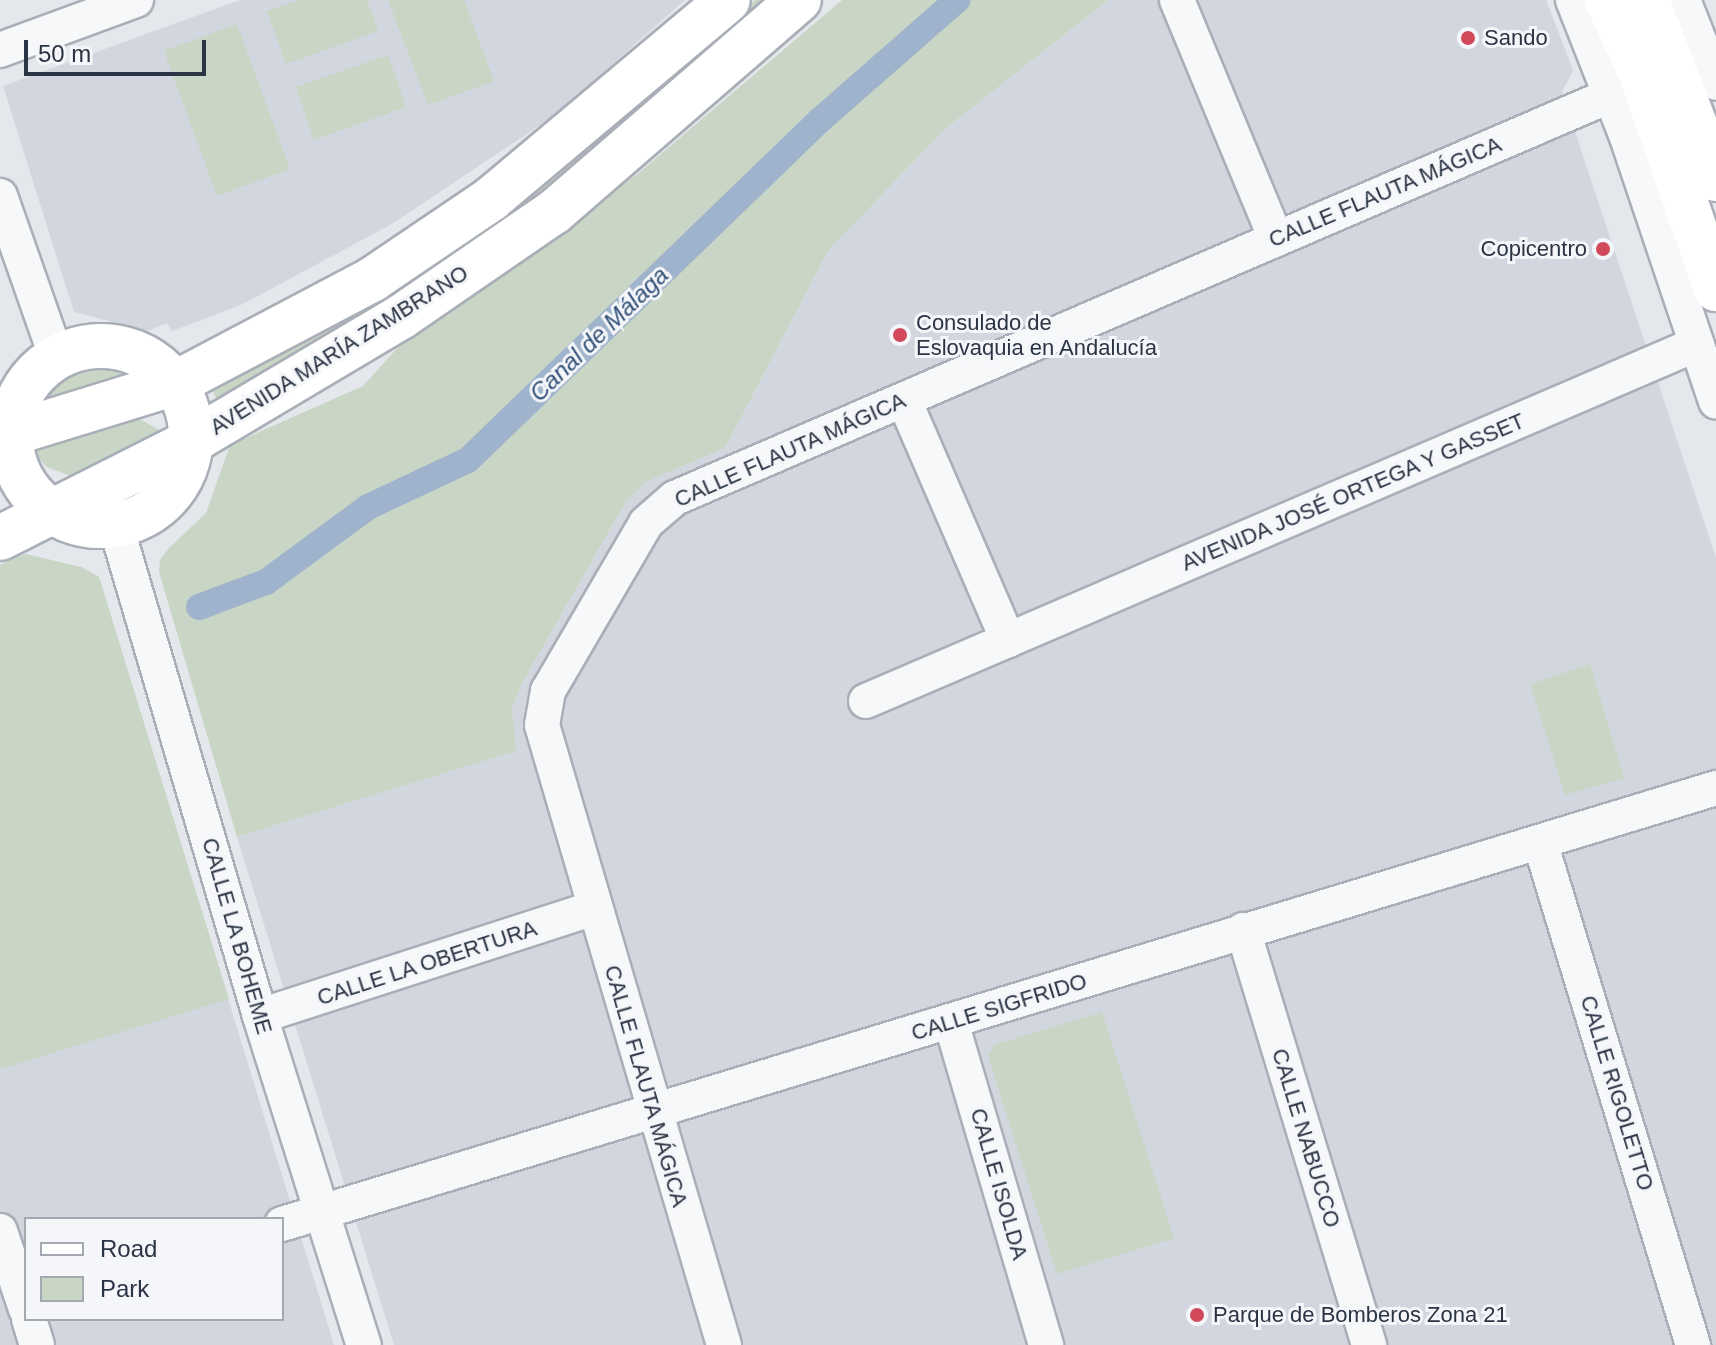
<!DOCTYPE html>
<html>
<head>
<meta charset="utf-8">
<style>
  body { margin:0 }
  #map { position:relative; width:1716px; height:1345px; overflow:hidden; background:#e4e7ec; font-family:Helvetica,sans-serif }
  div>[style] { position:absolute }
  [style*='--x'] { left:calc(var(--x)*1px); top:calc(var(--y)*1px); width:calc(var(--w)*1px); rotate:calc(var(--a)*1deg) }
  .built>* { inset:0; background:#d2d6de }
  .green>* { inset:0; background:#c9d6c5 }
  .canal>* { height:26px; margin:-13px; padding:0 13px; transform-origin:13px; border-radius:13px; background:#9fb4cc }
  .roads { filter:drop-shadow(2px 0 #a9aeb7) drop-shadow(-2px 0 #a9aeb7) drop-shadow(0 2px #a9aeb7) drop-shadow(0 -2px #a9aeb7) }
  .minor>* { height:34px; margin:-17px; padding:0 17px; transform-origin:17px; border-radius:17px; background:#f7f8fa }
  .major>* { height:44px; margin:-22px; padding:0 22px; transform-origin:22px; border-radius:22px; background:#fff }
  .major>.ring { margin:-22px; padding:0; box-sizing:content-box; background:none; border:44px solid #fff; border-radius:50% }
  .dots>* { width:22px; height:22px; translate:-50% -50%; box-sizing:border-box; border:4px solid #f4f6f9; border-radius:50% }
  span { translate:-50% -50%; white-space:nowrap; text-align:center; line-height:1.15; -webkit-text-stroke:6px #f4f6f9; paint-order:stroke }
  .poi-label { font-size:22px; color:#2b3445 }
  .left { translate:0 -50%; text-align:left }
  .right { translate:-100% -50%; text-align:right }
  .street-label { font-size:22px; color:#2b3445 }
  .water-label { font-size:24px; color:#34527a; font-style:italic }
  .legend { position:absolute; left:24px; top:1217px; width:260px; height:104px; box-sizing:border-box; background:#f4f6f9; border:2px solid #a4a8b1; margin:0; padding:10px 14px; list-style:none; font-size:24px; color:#2b3445 }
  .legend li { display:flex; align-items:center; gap:16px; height:40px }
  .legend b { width:40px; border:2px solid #a4a8b1 }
  .scale { position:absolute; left:24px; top:40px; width:182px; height:36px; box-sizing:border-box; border:4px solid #2b3445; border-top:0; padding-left:10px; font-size:24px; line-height:28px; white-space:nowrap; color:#2b3445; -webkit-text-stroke:6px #f4f6f9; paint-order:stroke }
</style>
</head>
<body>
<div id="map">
  <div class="built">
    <i style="clip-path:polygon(240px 0,685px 0,555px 115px,392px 224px,243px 304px,172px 331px,167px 323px,148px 331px,74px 312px,3px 86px)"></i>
    <i style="clip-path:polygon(1108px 0,1546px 0,1573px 70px,1562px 92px,1716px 558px,1716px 1345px,394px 1345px,237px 837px,515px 751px,512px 708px,522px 683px,625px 503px,646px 481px,725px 448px,828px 251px,944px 130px)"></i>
    <i style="clip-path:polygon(evenodd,25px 554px,81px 567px,99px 577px,334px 1345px,0 1345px,0 565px,25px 554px,26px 1219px,282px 1219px,282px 1319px,26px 1319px,26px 1219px)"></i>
  </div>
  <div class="green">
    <i style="clip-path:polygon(299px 0,367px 0,378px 31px,286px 64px,267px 11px)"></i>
    <i style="clip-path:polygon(388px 0,464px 0,494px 81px,428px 105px)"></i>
    <i style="clip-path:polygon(755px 0,778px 0,644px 119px,435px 278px,217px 401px,210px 384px,663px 81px)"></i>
    <i style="clip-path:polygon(842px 0,1108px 0,944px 130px,828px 251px,725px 448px,647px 481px,625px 503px,522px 683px,512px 708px,516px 751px,237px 837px,159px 572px,160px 560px,169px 548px,206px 513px,230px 445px,363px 386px,399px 346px,635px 176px)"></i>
    <i style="clip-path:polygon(237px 24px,290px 169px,217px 196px,164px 51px)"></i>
    <i style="clip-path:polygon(388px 55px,406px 107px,314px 140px,296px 87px)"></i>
    <i style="clip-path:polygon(82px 366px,113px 368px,129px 380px,32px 415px,39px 398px)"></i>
    <i style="clip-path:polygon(130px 413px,164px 433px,76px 478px,47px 467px,35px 455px,32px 445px)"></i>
    <i style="clip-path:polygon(165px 479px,148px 500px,128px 510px,96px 516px,81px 509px)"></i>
    <i style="clip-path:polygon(25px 554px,81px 567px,99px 577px,229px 999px,0 1069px,0 565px)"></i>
    <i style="clip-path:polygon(1590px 664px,1624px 778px,1565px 795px,1530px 684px)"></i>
    <i style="clip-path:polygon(1102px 1012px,1174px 1238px,1057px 1274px,988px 1056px,994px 1045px)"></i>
  </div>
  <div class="canal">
    <i style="--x:199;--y:607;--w:72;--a:-20.5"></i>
    <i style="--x:266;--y:582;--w:127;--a:-36.3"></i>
    <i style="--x:368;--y:507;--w:110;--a:-25.2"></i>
    <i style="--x:468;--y:460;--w:488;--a:-44"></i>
    <i style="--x:819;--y:121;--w:184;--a:-41.2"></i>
  </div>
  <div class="roads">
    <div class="minor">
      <i style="--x:1177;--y:0;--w:259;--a:67.5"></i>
      <i style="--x:1573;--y:0;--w:147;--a:68.5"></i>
      <i style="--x:1627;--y:137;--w:279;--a:71.4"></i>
      <i style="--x:1683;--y:0;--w:89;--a:68.3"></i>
      <i style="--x:0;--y:50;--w:145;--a:-20.2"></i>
      <i style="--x:0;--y:196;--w:170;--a:70.7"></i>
      <i style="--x:904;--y:400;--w:262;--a:66.6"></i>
      <i style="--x:116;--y:526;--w:511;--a:73.62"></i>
      <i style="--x:260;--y:1016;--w:345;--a:72.5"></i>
      <i style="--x:866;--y:701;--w:904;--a:-23.25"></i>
      <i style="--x:1540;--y:842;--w:526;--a:73.08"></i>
      <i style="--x:1243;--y:930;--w:434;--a:73.1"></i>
      <i style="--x:260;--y:1016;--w:351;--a:-17.9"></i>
      <i style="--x:951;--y:1022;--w:337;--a:73.6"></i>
      <i style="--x:282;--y:1224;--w:1499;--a:-16.91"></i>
      <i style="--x:0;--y:1231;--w:82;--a:71.6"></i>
      <i style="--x:29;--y:1319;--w:27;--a:73"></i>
      <i style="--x:724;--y:1345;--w:646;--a:-106.36"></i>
      <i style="--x:542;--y:725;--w:35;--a:-80"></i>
      <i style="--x:548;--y:691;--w:194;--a:-59.7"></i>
      <i style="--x:646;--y:523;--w:38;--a:-41"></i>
      <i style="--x:675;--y:498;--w:1019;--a:-23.29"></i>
    </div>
    <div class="major">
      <i style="--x:1607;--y:0;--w:78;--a:65.1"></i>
      <i style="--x:1640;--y:71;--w:231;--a:70.8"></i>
      <i style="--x:1647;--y:0;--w:192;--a:68.9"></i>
      <i class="ring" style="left:11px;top:346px;width:136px;height:136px"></i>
      <i style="--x:0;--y:437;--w:184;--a:-17.1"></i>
      <i style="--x:176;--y:383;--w:223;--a:-27.8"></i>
      <i style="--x:373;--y:279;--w:143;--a:-34.1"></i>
      <i style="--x:491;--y:199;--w:309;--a:-40"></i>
      <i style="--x:0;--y:538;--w:215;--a:-26.8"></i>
      <i style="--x:192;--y:441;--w:243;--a:-30.7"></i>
      <i style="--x:401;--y:317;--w:186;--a:-34.5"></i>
      <i style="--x:554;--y:212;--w:324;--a:-40.9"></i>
    </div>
  </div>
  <div class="dots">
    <i style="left:1468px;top:38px;background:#d1495b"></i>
    <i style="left:1603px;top:249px;background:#d1495b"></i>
    <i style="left:900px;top:335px;background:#d1495b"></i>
    <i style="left:1197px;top:1315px;background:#d1495b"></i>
  </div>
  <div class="poi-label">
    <span class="left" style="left:1484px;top:38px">Sando</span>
    <span class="right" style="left:1587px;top:249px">Copicentro</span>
    <span class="left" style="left:916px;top:335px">Consulado de<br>Eslovaquia en Andalucía</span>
    <span class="left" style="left:1213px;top:1315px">Parque de Bomberos Zona 21</span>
  </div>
  <div class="street-label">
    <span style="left:1385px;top:192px;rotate:-23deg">CALLE FLAUTA MÁGICA</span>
    <span style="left:339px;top:350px;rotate:-32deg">AVENIDA MARÍA ZAMBRANO</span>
    <span style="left:790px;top:450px;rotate:-24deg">CALLE FLAUTA MÁGICA</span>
    <span style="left:1353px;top:492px;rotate:-23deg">AVENIDA JOSÉ ORTEGA Y GASSET</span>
    <span style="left:237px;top:936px;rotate:74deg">CALLE LA BOHEME</span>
    <span style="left:427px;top:963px;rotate:-18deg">CALLE LA OBERTURA</span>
    <span style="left:999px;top:1007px;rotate:-17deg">CALLE SIGFRIDO</span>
    <span style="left:646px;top:1086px;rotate:74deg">CALLE FLAUTA MÁGICA</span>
    <span style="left:1617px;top:1093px;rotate:73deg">CALLE RIGOLETTO</span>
    <span style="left:1306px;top:1138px;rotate:73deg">CALLE NABUCCO</span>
    <span style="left:999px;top:1184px;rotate:74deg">CALLE ISOLDA</span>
  </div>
  <div class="water-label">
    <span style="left:599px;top:334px;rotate:-44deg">Canal de Málaga</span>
  </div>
  <ul class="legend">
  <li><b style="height:10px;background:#fff"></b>Road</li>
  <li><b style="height:22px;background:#c9d6c5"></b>Park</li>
  </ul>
  <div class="scale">50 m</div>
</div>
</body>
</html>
